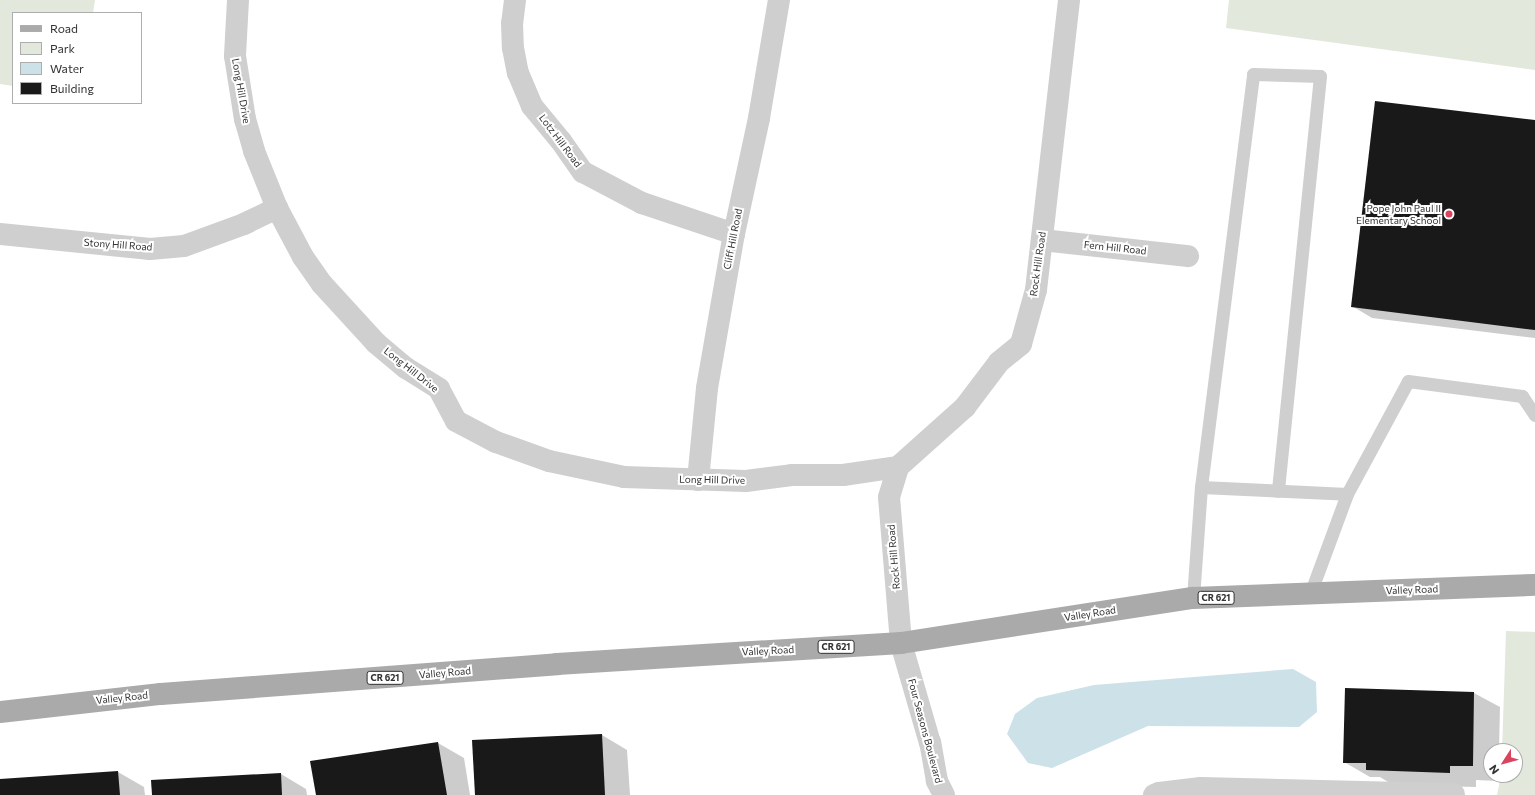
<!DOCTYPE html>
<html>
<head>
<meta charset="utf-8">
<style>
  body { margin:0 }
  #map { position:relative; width:1535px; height:795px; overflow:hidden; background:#fff; font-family:Commissioner,sans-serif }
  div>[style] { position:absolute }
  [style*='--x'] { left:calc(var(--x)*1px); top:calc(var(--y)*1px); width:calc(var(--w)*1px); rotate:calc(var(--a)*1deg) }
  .green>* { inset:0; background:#e3e8dc }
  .water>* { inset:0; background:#cde1e9 }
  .shadow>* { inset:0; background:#0003 }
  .building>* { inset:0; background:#191919 }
  .service>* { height:13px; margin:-6.5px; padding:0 6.5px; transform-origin:6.5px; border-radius:6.5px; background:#cfcfcf }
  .minor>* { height:22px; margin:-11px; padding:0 11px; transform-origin:11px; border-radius:11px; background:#cfcfcf }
  .primary>* { height:22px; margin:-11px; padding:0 11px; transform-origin:11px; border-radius:11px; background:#aaa }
  .dots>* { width:11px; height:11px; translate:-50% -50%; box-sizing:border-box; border:2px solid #fff; border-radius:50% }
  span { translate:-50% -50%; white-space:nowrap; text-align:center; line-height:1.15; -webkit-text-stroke:4px #fff; paint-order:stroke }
  .shield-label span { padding:1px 3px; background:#fff; border:1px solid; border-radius:3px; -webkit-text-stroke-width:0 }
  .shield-label { font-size:9px; color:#323232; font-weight:700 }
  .street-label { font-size:10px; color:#323232 }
  .poi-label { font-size:10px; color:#323232 }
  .right { translate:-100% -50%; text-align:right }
  .legend { position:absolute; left:12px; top:12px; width:130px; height:92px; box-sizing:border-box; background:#fff; border:1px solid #adadad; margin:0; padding:5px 7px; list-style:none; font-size:12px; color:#323232 }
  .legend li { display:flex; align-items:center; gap:8px; height:20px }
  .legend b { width:20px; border:1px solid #adadad }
  .north { position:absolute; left:1483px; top:743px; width:40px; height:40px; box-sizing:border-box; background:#fff; border:1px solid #adadad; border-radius:50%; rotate:234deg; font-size:11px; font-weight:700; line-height:16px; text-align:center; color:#323232 }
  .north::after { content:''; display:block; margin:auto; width:14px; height:18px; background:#d9445e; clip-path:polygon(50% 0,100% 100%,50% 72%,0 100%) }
</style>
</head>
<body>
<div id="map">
  <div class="green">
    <i style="clip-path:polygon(0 0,95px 0,93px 13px,13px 13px,13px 86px,0 84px)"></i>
    <i style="clip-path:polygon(1229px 0,1535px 0,1535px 70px,1226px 28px)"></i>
    <i style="clip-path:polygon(1506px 631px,1535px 632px,1535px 795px,1497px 795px,1501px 775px,1515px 775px,1515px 751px,1502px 751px)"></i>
  </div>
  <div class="water">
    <i style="clip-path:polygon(1293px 669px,1316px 682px,1317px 712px,1299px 727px,1148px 726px,1052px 768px,1028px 763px,1007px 734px,1015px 714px,1037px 698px,1094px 685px)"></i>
  </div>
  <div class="shadow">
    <i style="clip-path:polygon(1535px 121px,1535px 338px,1372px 318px,1352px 306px)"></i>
    <i style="clip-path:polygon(1346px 689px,1474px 693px,1500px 707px,1499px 751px,1491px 751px,1491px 775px,1498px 775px,1498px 781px,1476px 780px,1476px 787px,1393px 785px,1380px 777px,1370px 777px,1344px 762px)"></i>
    <i style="clip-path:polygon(602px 735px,627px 750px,630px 795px,476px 795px)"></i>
    <i style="clip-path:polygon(438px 743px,464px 758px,470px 795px,317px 795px)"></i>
    <i style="clip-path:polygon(118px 772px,144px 787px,145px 795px,0 795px,0 780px)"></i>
    <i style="clip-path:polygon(281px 774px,306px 789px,307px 795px,153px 795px)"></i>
  </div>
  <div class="building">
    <i style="clip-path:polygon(1375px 101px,1535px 120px,1535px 330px,1351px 307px)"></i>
    <i style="clip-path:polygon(1345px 688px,1474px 692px,1473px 766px,1450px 766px,1450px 773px,1366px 770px,1366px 763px,1343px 763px)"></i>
    <i style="clip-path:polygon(602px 734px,605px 795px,475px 795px,472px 740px)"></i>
    <i style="clip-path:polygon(438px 742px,447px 795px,316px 795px,310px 761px)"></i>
    <i style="clip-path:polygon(118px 771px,120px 795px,0 795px,0 779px)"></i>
    <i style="clip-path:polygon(281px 773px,282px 795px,152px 795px,151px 780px)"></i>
  </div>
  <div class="service">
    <i style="--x:1201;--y:487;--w:146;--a:2.7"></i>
    <i style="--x:1347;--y:494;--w:128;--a:-61.6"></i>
    <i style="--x:1408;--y:381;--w:115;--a:7.5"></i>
    <i style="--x:1522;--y:396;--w:23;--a:56"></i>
    <i style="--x:1310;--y:594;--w:107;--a:-69.7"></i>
    <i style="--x:1193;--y:598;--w:111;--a:-85.9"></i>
    <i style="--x:1201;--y:487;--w:416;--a:-82.8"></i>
    <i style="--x:1253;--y:74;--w:67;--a:1.7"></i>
    <i style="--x:1320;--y:76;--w:417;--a:95.8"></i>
  </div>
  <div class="minor">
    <i style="--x:238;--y:0;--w:56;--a:93.1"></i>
    <i style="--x:235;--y:56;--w:64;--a:81"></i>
    <i style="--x:245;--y:119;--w:33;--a:74"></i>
    <i style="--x:254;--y:151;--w:61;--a:68"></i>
    <i style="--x:277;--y:208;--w:55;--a:62"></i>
    <i style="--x:303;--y:257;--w:33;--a:55"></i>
    <i style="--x:322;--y:284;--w:80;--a:47.5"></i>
    <i style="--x:376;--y:343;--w:39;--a:40"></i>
    <i style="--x:406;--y:368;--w:39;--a:32"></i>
    <i style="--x:439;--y:389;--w:36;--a:62"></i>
    <i style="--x:456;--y:421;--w:45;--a:27.7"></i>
    <i style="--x:496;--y:442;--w:56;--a:19.7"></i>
    <i style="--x:549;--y:461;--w:77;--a:12"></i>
    <i style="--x:624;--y:477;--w:122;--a:1.9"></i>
    <i style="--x:746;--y:481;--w:46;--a:-7.4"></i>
    <i style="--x:792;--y:475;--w:51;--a:0"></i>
    <i style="--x:843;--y:475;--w:56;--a:-8.3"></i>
    <i style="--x:515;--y:0;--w:23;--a:97"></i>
    <i style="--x:512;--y:23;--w:25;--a:88"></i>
    <i style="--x:513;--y:48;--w:25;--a:79"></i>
    <i style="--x:518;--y:73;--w:36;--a:67"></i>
    <i style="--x:532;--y:106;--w:45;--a:50.4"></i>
    <i style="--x:561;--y:141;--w:38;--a:55"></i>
    <i style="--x:583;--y:172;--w:67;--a:27.7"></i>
    <i style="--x:642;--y:203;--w:97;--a:18.6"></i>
    <i style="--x:0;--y:234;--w:151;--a:5.7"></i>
    <i style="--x:150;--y:249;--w:34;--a:-5"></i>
    <i style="--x:184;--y:246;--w:64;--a:-20.1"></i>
    <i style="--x:244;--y:224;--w:37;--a:-26"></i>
    <i style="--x:1042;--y:240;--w:147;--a:6.3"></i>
    <i style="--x:698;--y:480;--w:92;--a:-84.4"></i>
    <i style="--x:707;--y:388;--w:156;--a:-80.1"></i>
    <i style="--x:734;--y:234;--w:119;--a:-77.8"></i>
    <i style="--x:759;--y:118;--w:120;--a:-80.4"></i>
    <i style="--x:944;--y:795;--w:16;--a:-117"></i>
    <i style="--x:937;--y:781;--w:39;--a:-100"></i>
    <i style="--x:930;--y:743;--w:104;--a:-106.2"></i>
    <i style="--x:901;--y:643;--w:146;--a:-94.7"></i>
    <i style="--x:889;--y:497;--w:31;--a:-73"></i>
    <i style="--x:898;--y:467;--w:90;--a:-41.8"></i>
    <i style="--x:965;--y:407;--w:56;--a:-52.9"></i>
    <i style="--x:999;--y:362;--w:28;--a:-39"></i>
    <i style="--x:1021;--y:344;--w:56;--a:-74.5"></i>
    <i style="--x:1036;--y:290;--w:292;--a:-83.5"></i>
    <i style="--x:1154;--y:795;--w:5;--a:-22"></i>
    <i style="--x:1159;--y:793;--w:42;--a:-6.8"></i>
    <i style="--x:1201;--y:788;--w:253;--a:1.4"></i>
  </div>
  <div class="primary">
    <i style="--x:0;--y:712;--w:162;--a:-6.4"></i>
    <i style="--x:161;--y:694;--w:397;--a:-4.3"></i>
    <i style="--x:557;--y:664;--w:345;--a:-3.5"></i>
    <i style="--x:901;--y:643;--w:295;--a:-8.8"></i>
    <i style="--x:1193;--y:598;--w:342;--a:-2.2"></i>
  </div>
  <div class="dots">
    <i style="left:1449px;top:214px;background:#d9445e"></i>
  </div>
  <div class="shield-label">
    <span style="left:1216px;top:598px">CR 621</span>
    <span style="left:836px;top:647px">CR 621</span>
    <span style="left:385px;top:678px">CR 621</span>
  </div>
  <div class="street-label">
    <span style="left:241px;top:91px;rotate:80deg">Long Hill Drive</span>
    <span style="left:560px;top:141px;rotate:53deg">Lotz Hill Road</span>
    <span style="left:733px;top:239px;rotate:-79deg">Cliff Hill Road</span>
    <span style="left:118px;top:245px;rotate:4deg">Stony Hill Road</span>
    <span style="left:1115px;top:248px;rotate:6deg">Fern Hill Road</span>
    <span style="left:1038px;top:264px;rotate:-82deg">Rock Hill Road</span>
    <span style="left:411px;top:370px;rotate:38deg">Long Hill Drive</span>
    <span style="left:712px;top:480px;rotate:1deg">Long Hill Drive</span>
    <span style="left:894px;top:557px;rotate:-95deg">Rock Hill Road</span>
    <span style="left:1412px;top:590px;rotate:-2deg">Valley Road</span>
    <span style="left:1090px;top:614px;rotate:-9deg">Valley Road</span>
    <span style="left:768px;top:651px;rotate:-3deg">Valley Road</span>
    <span style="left:445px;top:673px;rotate:-5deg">Valley Road</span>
    <span style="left:122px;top:698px;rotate:-6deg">Valley Road</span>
    <span style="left:925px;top:731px;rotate:75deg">Four Seasons Boulevard</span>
  </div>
  <div class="poi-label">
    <span class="right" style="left:1441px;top:214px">Pope John Paul II<br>Elementary School</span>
  </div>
  <ul class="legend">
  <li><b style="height:5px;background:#aaa"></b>Road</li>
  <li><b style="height:11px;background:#e3e8dc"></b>Park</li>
  <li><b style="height:11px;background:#cde1e9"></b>Water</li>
  <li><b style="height:11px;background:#191919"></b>Building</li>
  </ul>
  <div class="north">N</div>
</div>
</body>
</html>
